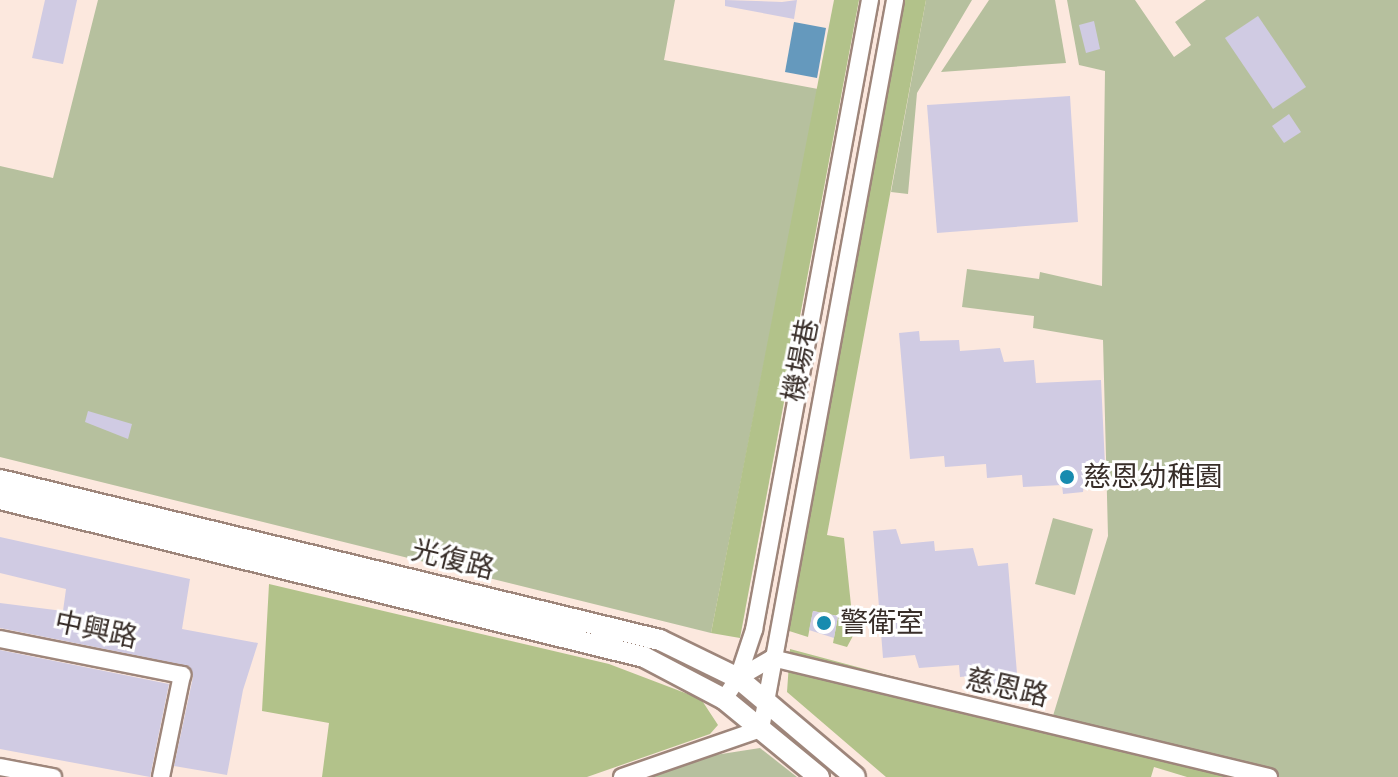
<!DOCTYPE html>
<html>
<head>
<meta charset="utf-8">
<style>
  body { margin:0 }
  #map { position:relative; width:1398px; height:777px; overflow:hidden; background:#fce8de; font-family:Arial,"Noto Sans TC",sans-serif }
  div>[style] { position:absolute }
  [style*='--x'] { left:calc(var(--x)*1px); top:calc(var(--y)*1px); width:calc(var(--w)*1px); rotate:calc(var(--a)*1deg) }
  .green>* { inset:0; background:#b6c09e }
  .forest>* { inset:0; background:#b2c28a }
  .water>* { inset:0; background:#6599bd }
  .building>* { inset:0; background:#d0cbe3 }
  .roads { filter:drop-shadow(2px 0 #9e867b) drop-shadow(-2px 0 #9e867b) drop-shadow(0 2px #9e867b) drop-shadow(0 -2px #9e867b) }
  .minor>* { height:16px; margin:-8px; padding:0 8px; transform-origin:8px; border-radius:8px; background:#fff }
  .major>* { height:20px; margin:-10px; padding:0 10px; transform-origin:10px; border-radius:10px; background:#fff }
  .dots>* { width:22px; height:22px; translate:-50% -50%; box-sizing:border-box; border:4px solid #fff; border-radius:50% }
  span { translate:-50% -50%; white-space:nowrap; text-align:center; line-height:1.15; -webkit-text-stroke:6px #fff; paint-order:stroke }
  .street-label { font-size:28px; color:#382e29 }
  .poi-label { font-size:28px; color:#382e29 }
  .left { translate:0 -50%; text-align:left }
</style>
</head>
<body>
<div id="map">
  <div class="green">
    <i style="clip-path:polygon(98px 0,675px 0,664px 60px,818px 89px,711px 633px,0 457px,0 166px,53px 178px)"></i>
    <i style="clip-path:polygon(926px 0,972px 0,917px 93px,908px 194px,891px 192px)"></i>
    <i style="clip-path:polygon(989px 0,1055px 0,1066px 63px,941px 72px)"></i>
    <i style="clip-path:polygon(1067px 0,1135px 0,1174px 57px,1191px 45px,1175px 22px,1206px 0,1398px 0,1398px 777px,1277px 777px,1052px 719px,1108px 536px,1103px 340px,1033px 328px,1034px 316px,962px 307px,967px 269px,1039px 279px,1040px 272px,1102px 286px,1105px 71px,1079px 65px)"></i>
    <i style="clip-path:polygon(1053px 518px,1093px 529px,1075px 595px,1035px 584px)"></i>
    <i style="clip-path:polygon(760px 748px,797px 777px,652px 777px,715px 755px)"></i>
  </div>
  <div class="forest">
    <i style="clip-path:polygon(834px 0,859px 0,740px 638px,711px 633px)"></i>
    <i style="clip-path:polygon(904px 0,926px 0,827px 535px,844px 538px,854px 634px,847px 647px,833px 643px,838px 616px,813px 611px,808px 637px,786px 630px)"></i>
    <i style="clip-path:polygon(269px 584px,609px 664px,701px 699px,718px 725px,710px 734px,587px 777px,322px 777px,329px 723px,262px 711px)"></i>
    <i style="clip-path:polygon(790px 649px,1052px 719px,1277px 777px,1187px 777px,1154px 767px,1151px 777px,886px 777px,787px 692px)"></i>
  </div>
  <div class="water">
    <i style="clip-path:polygon(794px 22px,826px 28px,817px 78px,785px 72px)"></i>
  </div>
  <div class="building">
    <i style="clip-path:polygon(45px 0,77px 0,63px 64px,32px 58px)"></i>
    <i style="clip-path:polygon(725px 0,782px 2px,797px 0,794px 19px,725px 6px)"></i>
    <i style="clip-path:polygon(1258px 16px,1306px 87px,1273px 109px,1225px 38px)"></i>
    <i style="clip-path:polygon(1094px 21px,1100px 49px,1086px 53px,1079px 25px)"></i>
    <i style="clip-path:polygon(1070px 96px,1078px 222px,937px 233px,927px 105px)"></i>
    <i style="clip-path:polygon(1289px 114px,1301px 132px,1284px 143px,1272px 126px)"></i>
    <i style="clip-path:polygon(919px 331px,920px 341px,959px 340px,960px 351px,1000px 348px,1004px 362px,1034px 360px,1036px 383px,1101px 380px,1105px 465px,1086px 466px,1083px 492px,1063px 494px,1062px 485px,1023px 487px,1022px 475px,987px 478px,986px 464px,945px 467px,944px 456px,910px 459px,899px 333px)"></i>
    <i style="clip-path:polygon(88px 411px,132px 424px,128px 439px,85px 422px)"></i>
    <i style="clip-path:polygon(896px 529px,901px 544px,934px 541px,935px 551px,973px 548px,978px 566px,1008px 563px,1018px 686px,995px 688px,991px 674px,960px 677px,959px 665px,919px 668px,915px 655px,883px 658px,873px 531px)"></i>
    <i style="clip-path:polygon(0 537px,190px 579px,182px 629px,258px 643px,243px 690px,227px 775px,174px 766px,193px 677px,189px 666px,0 628px,0 603px,63px 611px,66px 589px,0 573px)"></i>
    <i style="clip-path:polygon(813px 611px,838px 616px,834px 638px,809px 630px)"></i>
    <i style="clip-path:polygon(0 650px,169px 684px,150px 777px,0 749px)"></i>
  </div>
  <div class="roads">
    <div class="minor">
      <i style="--x:0;--y:639;--w:186;--a:11.2"></i>
      <i style="--x:182;--y:675;--w:104;--a:101.6"></i>
      <i style="--x:738;--y:678;--w:39;--a:-30"></i>
      <i style="--x:772;--y:658;--w:511;--a:13.47"></i>
      <i style="--x:724;--y:699;--w:25;--a:-56"></i>
      <i style="--x:738;--y:678;--w:51;--a:-71.6"></i>
      <i style="--x:754;--y:630;--w:641;--a:-79.57"></i>
      <i style="--x:0;--y:767;--w:54;--a:10.7"></i>
      <i style="--x:622;--y:777;--w:147;--a:-19.1"></i>
      <i style="--x:761;--y:729;--w:741;--a:-79.58"></i>
    </div>
    <div class="major">
      <i style="--x:0;--y:480;--w:679;--a:13.63"></i>
      <i style="--x:660;--y:640;--w:87;--a:26"></i>
      <i style="--x:738;--y:678;--w:153;--a:40.2"></i>
      <i style="--x:0;--y:499;--w:663;--a:13.78"></i>
      <i style="--x:644;--y:657;--w:90;--a:27.7"></i>
      <i style="--x:724;--y:699;--w:123;--a:39.4"></i>
    </div>
  </div>
  <div class="dots">
    <i style="left:1067px;top:477px;background:#178baf"></i>
    <i style="left:824px;top:623px;background:#178baf"></i>
  </div>
  <div class="street-label">
    <span style="left:801px;top:360px;rotate:-79deg">機場巷</span>
    <span style="left:453px;top:560px;rotate:14deg">光復路</span>
    <span style="left:96px;top:630px;rotate:12deg">中興路</span>
    <span style="left:1007px;top:688px;rotate:13deg">慈恩路</span>
  </div>
  <div class="poi-label">
    <span class="left" style="left:1083px;top:477px">慈恩幼稚園</span>
    <span class="left" style="left:840px;top:623px">警衛室</span>
  </div>
</div>
</body>
</html>
